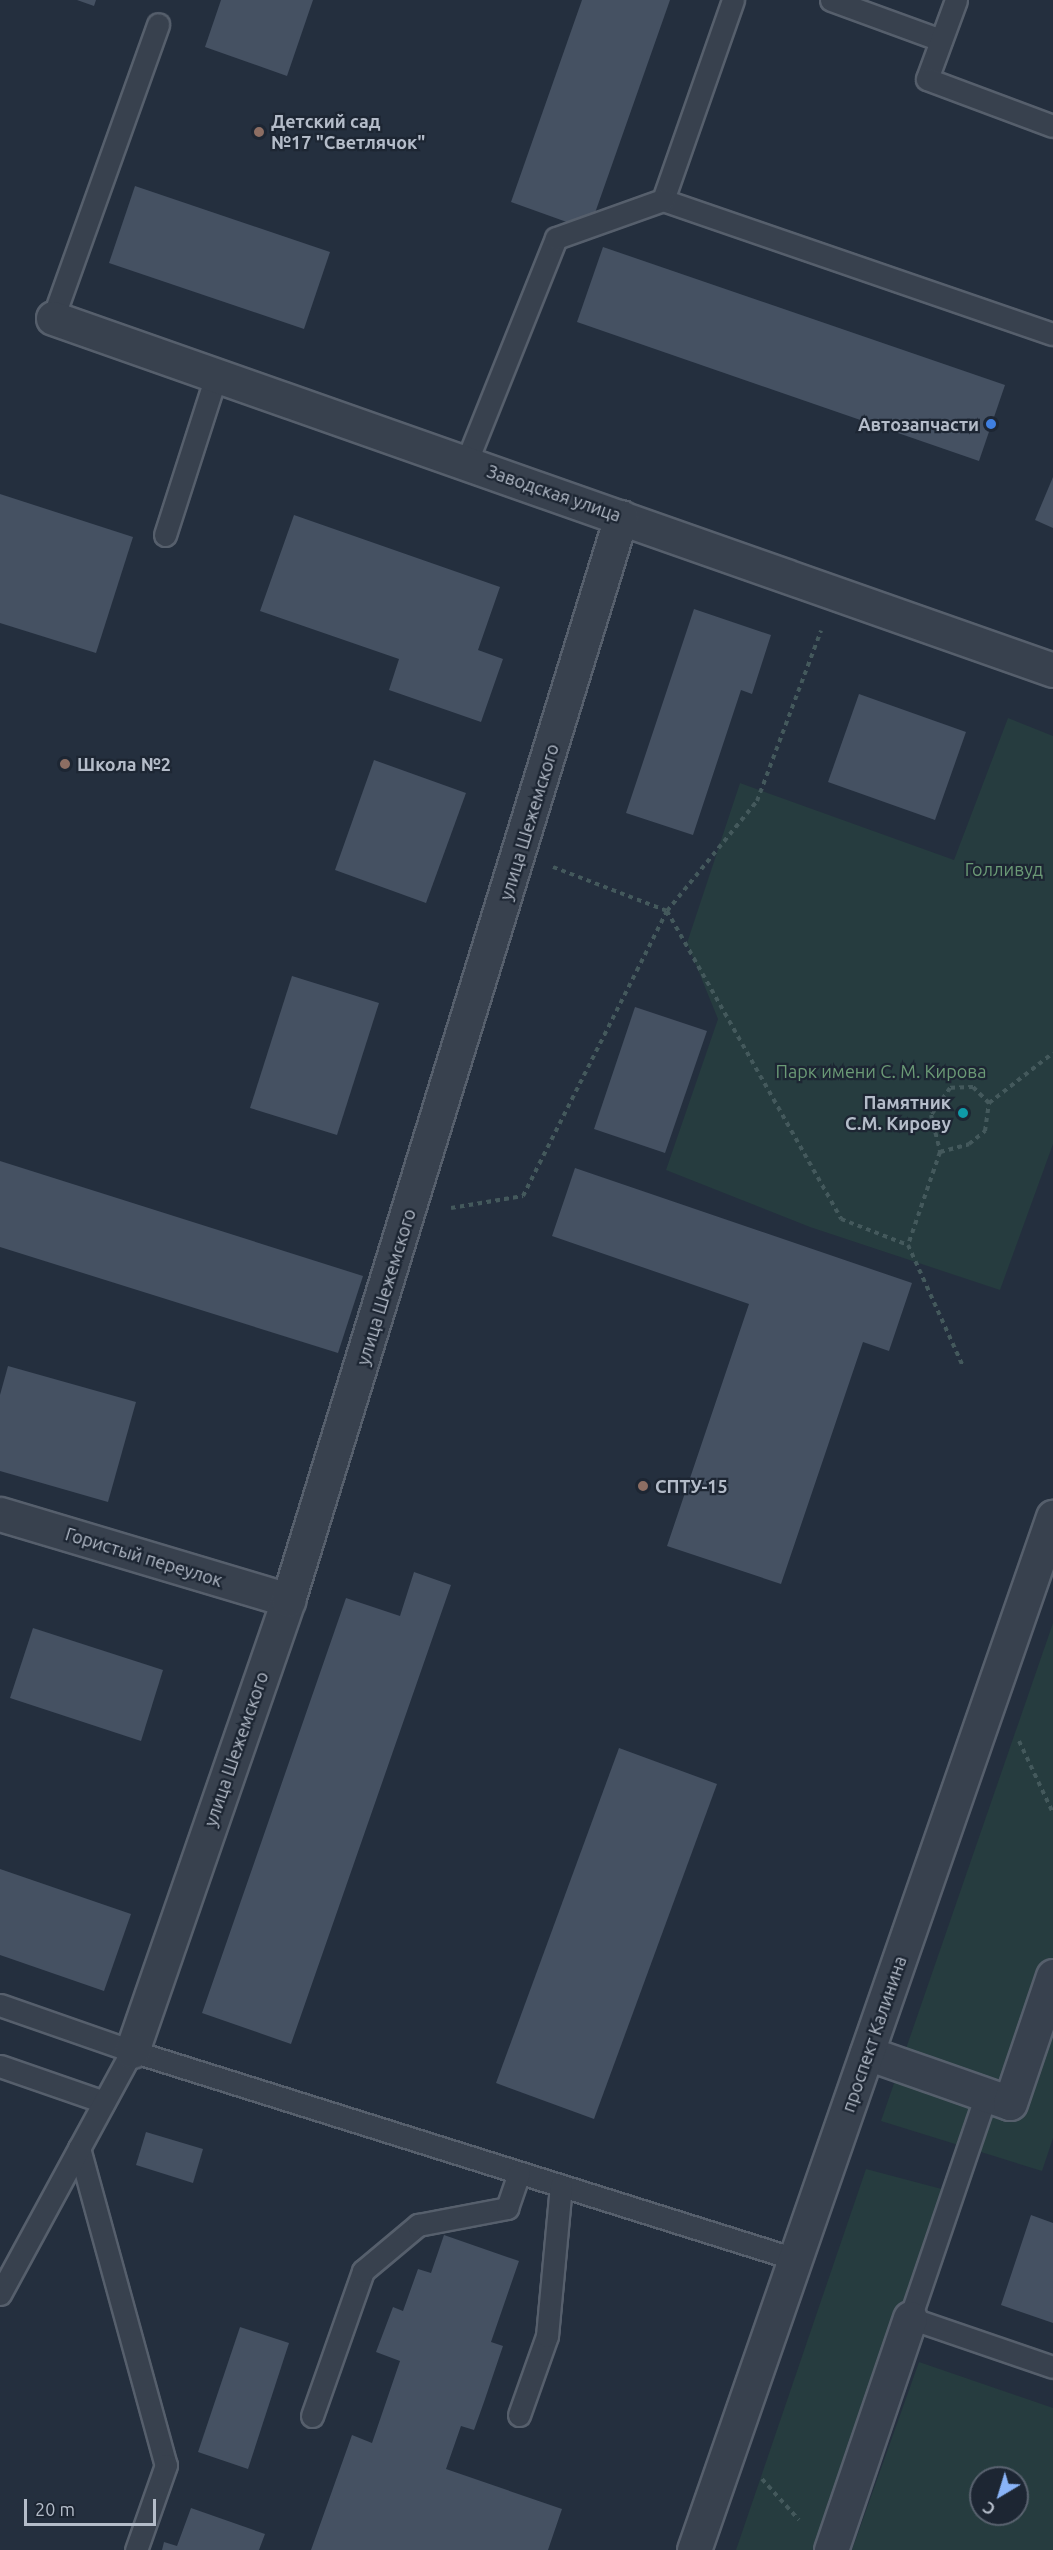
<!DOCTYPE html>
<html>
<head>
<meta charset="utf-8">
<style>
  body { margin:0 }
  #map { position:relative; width:1053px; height:2550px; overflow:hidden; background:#242f3e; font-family:Ubuntu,sans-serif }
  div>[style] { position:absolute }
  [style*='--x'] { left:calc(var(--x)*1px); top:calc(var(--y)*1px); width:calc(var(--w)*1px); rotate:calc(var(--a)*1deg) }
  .green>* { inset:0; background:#263c3f }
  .building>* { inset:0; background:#455162 }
  .path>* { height:4px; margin-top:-2px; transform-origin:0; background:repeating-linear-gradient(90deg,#44595c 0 4.5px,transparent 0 9px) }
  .roads { filter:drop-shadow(2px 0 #565f6c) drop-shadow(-2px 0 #565f6c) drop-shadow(0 2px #565f6c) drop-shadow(0 -2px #565f6c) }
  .lane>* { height:21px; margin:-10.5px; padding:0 10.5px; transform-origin:10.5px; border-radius:10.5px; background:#38414e }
  .street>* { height:33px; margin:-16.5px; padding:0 16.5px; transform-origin:16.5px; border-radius:16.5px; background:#38414e }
  .dots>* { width:16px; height:16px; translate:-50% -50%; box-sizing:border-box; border:3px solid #1d2633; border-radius:50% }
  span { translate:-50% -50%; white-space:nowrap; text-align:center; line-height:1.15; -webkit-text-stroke:4.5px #1d2633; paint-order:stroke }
  .poi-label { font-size:18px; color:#b4bcc9; font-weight:700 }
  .left { translate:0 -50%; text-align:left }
  .right { translate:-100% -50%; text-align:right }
  .street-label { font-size:18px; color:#b4bcc9 }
  .park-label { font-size:18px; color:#6b9a76 }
  .north { position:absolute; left:969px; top:2466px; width:60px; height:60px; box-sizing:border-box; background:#1d2633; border:2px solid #59626f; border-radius:50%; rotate:218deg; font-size:16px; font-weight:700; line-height:24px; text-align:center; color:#b4bcc9 }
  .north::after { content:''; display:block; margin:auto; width:21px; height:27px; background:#8ab4f8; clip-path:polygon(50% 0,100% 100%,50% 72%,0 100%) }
  .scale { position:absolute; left:24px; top:2499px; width:132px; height:27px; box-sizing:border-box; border:3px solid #b4bcc9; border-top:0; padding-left:8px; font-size:18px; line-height:21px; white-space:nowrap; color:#b4bcc9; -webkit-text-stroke:4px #1d2633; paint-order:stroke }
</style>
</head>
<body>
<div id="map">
  <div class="green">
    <i style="clip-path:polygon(1008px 718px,1053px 736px,1053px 1144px,1000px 1290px,810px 1227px,666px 1170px,718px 1019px,687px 943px,740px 783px,954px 860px)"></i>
    <i style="clip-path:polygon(1053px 1623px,1053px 2138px,1042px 2171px,881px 2121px)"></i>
    <i style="clip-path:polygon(866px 2169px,953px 2192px,830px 2550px,736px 2550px)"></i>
    <i style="clip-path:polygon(evenodd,919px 2362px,1053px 2408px,1053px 2550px,852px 2550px,919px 2362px,981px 2478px,1017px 2478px,1017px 2514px,981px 2514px,981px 2478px)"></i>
  </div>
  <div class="building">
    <i style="clip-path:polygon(77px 0,96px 0,94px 6px)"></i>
    <i style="clip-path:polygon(221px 0,313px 0,287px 76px,205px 47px)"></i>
    <i style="clip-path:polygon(582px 0,670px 0,589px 230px,511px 202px)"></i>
    <i style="clip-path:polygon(135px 186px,330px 252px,304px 329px,109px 263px)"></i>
    <i style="clip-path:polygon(603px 247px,1005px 385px,979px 461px,577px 322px)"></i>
    <i style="clip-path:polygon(1053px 477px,1053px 528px,1035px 520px)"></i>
    <i style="clip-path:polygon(0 494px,133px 537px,96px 653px,0 623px)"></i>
    <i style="clip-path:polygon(294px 515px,500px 587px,478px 650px,503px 659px,481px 722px,389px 690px,399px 659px,260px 611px)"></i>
    <i style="clip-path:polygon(694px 609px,771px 635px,752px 694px,741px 690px,693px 835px,626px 813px)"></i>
    <i style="clip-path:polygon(859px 694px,966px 732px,935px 820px,828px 782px)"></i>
    <i style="clip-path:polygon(374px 760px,466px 793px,426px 903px,335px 870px)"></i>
    <i style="clip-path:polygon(292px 976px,379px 1003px,337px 1135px,250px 1108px)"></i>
    <i style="clip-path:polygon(635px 1007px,707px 1031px,665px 1153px,594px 1129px)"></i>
    <i style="clip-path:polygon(0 1161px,363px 1276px,338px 1353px,0 1247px)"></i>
    <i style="clip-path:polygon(575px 1168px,912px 1283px,889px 1351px,863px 1342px,781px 1584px,667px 1546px,749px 1304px,552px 1236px)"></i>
    <i style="clip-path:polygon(8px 1366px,136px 1402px,108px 1502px,0 1471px,0 1395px)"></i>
    <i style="clip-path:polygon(414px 1572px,451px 1585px,291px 2044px,202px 2013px,346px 1598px,400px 1616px)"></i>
    <i style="clip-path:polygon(33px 1628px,163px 1670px,141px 1741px,10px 1698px)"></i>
    <i style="clip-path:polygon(619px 1748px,717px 1784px,594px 2119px,496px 2083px)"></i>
    <i style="clip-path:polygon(0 1869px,131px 1914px,104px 1991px,0 1955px)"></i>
    <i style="clip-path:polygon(146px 2132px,203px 2149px,193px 2183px,136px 2165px)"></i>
    <i style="clip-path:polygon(1031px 2215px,1053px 2223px,1053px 2323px,1001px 2305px)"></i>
    <i style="clip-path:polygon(444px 2235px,519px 2261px,491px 2342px,503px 2346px,484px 2402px,474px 2430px,461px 2426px,446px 2469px,562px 2509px,548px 2550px,311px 2550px,352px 2435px,372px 2443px,400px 2361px,376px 2352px,393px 2307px,403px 2311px,418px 2269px,431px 2273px)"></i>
    <i style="clip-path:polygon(240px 2327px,289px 2343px,248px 2469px,198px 2452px)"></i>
    <i style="clip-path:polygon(191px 2508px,265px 2534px,259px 2550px,162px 2550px,164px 2542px,177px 2546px)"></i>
  </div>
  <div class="path">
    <i style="--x:553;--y:867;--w:122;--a:21.1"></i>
    <i style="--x:667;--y:911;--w:354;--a:60.5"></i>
    <i style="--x:841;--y:1219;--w:72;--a:21.2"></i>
    <i style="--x:989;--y:1103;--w:23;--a:-135"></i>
    <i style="--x:973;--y:1087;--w:23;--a:178"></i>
    <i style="--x:950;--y:1088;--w:33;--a:125"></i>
    <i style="--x:931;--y:1115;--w:38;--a:76"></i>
    <i style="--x:940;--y:1152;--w:30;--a:-15"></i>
    <i style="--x:969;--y:1144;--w:21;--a:-39"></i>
    <i style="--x:985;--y:1131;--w:28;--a:-82"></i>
    <i style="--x:989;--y:1103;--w:81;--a:-38"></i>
    <i style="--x:940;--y:1152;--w:98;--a:109"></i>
    <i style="--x:908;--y:1245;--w:131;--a:65.6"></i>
    <i style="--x:451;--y:1208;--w:73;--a:-9.5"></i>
    <i style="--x:523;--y:1196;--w:319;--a:-63.2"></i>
    <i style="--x:667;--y:911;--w:142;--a:-50.7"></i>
    <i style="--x:757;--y:801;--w:182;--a:-69.4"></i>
    <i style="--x:1019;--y:1741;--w:80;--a:64.7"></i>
    <i style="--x:762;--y:2479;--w:55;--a:47.9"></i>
  </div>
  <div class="roads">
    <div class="lane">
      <i style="--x:733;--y:0;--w:212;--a:109.3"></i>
      <i style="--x:663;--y:200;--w:412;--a:19"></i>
      <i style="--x:831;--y:0;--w:117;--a:20"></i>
      <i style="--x:956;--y:0;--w:84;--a:110.2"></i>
      <i style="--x:927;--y:79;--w:134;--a:20.5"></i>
      <i style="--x:53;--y:318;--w:312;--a:-70.3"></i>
      <i style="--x:466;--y:463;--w:242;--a:-68.2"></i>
      <i style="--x:556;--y:238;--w:114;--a:-19.6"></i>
      <i style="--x:165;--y:535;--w:167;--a:-72.2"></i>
      <i style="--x:0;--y:2005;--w:140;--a:19.2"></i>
      <i style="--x:132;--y:2051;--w:695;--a:17.42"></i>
      <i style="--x:0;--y:2066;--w:110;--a:19.1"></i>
      <i style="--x:986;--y:2095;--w:236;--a:108.8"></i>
      <i style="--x:910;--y:2318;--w:151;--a:18.9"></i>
      <i style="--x:79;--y:2148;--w:329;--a:74.7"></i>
      <i style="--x:166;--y:2465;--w:90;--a:109.4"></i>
      <i style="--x:0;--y:2294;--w:277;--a:-61.5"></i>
      <i style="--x:519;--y:2415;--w:84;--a:-70.5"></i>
      <i style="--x:547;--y:2336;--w:151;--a:-84.7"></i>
      <i style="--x:312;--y:2416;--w:154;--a:-70.6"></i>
      <i style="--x:363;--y:2271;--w:72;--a:-39.9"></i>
      <i style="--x:418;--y:2225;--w:91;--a:-10.8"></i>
      <i style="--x:507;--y:2208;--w:37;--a:-71"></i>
    </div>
    <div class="street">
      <i style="--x:53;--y:318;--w:1060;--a:19.39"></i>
      <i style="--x:0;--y:1514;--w:301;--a:16.6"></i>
      <i style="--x:132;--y:2051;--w:477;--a:-70.9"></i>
      <i style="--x:288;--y:1600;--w:1133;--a:-72.91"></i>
      <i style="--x:867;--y:2053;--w:151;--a:19.3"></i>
      <i style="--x:1010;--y:2103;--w:134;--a:-71.3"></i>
      <i style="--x:694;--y:2550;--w:1094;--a:-70.84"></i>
      <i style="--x:831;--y:2550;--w:245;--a:-71.2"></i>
    </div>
  </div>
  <div class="dots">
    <i style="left:259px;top:132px;background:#8d6e63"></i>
    <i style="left:991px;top:424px;background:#3f7fe0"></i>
    <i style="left:65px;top:764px;background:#8d6e63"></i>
    <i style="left:963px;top:1113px;background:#0f9aa8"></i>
    <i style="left:643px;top:1486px;background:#8d6e63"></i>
  </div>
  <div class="poi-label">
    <span class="left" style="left:271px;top:132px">Детский сад<br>№17 "Светлячок"</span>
    <span class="right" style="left:979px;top:424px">Автозапчасти</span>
    <span class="left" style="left:77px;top:764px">Школа №2</span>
    <span class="right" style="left:951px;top:1113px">Памятник<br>С.М. Кирову</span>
    <span class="left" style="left:655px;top:1486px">СПТУ-15</span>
  </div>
  <div class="street-label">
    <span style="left:554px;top:493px;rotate:19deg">Заводская улица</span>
    <span style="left:529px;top:822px;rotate:-73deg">улица Шежемского</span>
    <span style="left:386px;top:1287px;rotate:-73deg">улица Шежемского</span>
    <span style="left:144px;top:1557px;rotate:17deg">Гористый переулок</span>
    <span style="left:236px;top:1749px;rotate:-71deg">улица Шежемского</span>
    <span style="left:874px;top:2034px;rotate:-71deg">проспект Калинина</span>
  </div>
  <div class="park-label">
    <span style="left:1004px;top:869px">Голливуд</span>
    <span style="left:881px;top:1071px">Парк имени С. М. Кирова</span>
  </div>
  <div class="north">С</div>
  <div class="scale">20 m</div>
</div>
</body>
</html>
